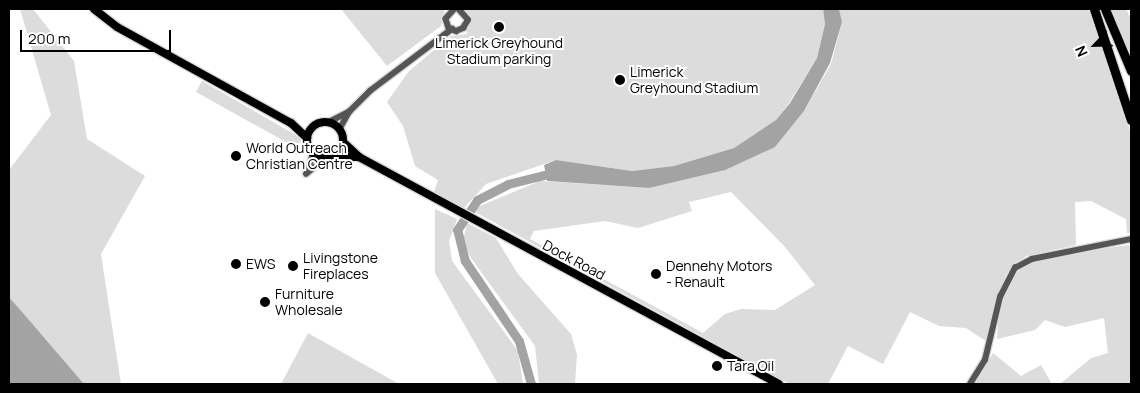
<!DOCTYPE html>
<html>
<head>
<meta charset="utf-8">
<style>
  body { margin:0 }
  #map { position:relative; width:1140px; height:393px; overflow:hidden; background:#fff; font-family:Manrope,sans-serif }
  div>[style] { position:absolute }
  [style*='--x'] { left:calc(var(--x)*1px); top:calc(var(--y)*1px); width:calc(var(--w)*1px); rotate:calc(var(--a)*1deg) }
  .green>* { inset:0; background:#dcdcdc }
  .water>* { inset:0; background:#a3a3a3 }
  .river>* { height:9px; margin:-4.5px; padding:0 4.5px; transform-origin:4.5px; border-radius:4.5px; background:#a3a3a3 }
  .roads { filter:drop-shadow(1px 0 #dbdbdb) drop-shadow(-1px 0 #dbdbdb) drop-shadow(0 1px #dbdbdb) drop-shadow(0 -1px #dbdbdb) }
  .minor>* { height:5.5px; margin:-2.75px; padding:0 2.75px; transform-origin:2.75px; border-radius:2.75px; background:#555 }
  .major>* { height:8px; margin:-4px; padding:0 4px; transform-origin:4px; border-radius:4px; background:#000 }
  .major>.ring { margin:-4px; padding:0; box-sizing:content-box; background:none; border:8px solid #000; border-radius:50% }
  .highway>* { height:9px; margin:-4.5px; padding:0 4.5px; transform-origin:4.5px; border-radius:4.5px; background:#000 }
  .dots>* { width:14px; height:14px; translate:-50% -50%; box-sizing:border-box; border:2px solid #fff; border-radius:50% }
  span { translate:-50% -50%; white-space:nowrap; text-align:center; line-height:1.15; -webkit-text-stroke:4px #fff; paint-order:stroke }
  .poi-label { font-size:14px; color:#000 }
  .left { translate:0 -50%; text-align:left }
  .street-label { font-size:14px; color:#000 }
  .frame { position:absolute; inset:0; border:10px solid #000; pointer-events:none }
  .north { position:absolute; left:1070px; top:20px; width:50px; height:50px; -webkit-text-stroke:4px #fff; paint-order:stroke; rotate:246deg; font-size:14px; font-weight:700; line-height:20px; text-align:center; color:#000 }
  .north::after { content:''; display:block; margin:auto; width:18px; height:22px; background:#000; clip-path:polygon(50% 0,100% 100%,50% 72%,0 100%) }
  .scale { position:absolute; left:20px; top:30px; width:151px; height:22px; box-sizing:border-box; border:2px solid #000; border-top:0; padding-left:6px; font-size:15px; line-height:18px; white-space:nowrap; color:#000; -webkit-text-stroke:4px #fff; paint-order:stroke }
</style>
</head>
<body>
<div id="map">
  <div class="green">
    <i style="clip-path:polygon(20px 9px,33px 9px,74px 61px,87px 139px,145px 176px,101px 254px,121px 384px,84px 384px,9px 297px,9px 170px,51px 115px)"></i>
    <i style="clip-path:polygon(341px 9px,445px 9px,441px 26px,387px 66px)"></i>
    <i style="clip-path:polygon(462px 9px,823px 9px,825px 24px,817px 58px,789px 103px,776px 120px,734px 148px,674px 166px,632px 171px,556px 160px,486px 184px,464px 208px,434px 192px,438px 180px,415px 166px,403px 126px,387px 102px,409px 71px,451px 36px,467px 34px)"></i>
    <i style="clip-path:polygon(evenodd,839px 9px,1088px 9px,1122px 98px,1131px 136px,1131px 233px,1127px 233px,1126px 219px,1091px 201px,1075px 202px,1076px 245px,1026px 256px,1006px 274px,986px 341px,966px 328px,939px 326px,910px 312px,883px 364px,848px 346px,828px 384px,789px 384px,475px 212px,480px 206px,540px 181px,649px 188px,775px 147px,804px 111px,831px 64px,842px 22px,839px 9px,731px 192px,785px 247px,815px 285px,775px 310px,741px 309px,725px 314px,703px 333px,530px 239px,534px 231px,605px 221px,638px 228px,692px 211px,689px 202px,731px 192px)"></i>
    <i style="clip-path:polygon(1109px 9px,1126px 9px,1131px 19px,1131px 59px)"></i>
    <i style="clip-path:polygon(202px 81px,301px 138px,300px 150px,196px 92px)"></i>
    <i style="clip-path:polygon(435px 209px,457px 219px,449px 241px,452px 261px,518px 351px,523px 384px,498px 384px,435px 273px)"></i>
    <i style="clip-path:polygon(467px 223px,496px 238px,518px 274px,571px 334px,577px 355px,575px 384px,539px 384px,535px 346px,471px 258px,463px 241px)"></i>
    <i style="clip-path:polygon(1131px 245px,1130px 384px,1060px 384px,1091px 358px,1108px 353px,1104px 318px,1065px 327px,1045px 320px,1035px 330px,997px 339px,999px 306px,1010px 279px,1020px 268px,1030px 261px,1073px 252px)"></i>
    <i style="clip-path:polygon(308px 333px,399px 384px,281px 384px)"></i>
    <i style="clip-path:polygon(993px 353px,1021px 376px,1041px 365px,1052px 384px,975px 384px)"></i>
  </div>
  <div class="water">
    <i style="clip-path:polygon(823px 9px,839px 9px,842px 22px,830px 63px,804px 111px,775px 147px,725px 170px,649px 188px,547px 181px,544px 165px,556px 160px,632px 171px,674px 166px,734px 148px,776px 120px,790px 103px,817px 58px,825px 24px)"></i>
    <i style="clip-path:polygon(9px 297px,23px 313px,84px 384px,9px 384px)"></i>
  </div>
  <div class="river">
    <i style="--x:531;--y:384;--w:45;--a:-105.6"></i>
    <i style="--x:519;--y:341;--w:97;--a:-124"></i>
    <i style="--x:465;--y:261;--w:32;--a:-104"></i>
    <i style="--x:457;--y:230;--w:36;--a:-56"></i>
    <i style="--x:477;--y:200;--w:35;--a:-27"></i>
    <i style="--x:508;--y:184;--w:49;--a:-14"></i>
  </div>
  <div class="roads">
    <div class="minor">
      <i style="--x:455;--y:9;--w:13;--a:132"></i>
      <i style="--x:446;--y:19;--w:9;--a:72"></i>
      <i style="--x:449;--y:28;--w:8;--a:23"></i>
      <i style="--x:456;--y:31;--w:8;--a:-23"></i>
      <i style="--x:463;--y:28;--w:9;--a:-58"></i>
      <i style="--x:468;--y:20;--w:15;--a:-132"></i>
      <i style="--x:327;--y:123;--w:25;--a:-27"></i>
      <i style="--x:339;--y:130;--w:21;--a:-61"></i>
      <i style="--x:349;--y:112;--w:30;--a:-45"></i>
      <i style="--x:370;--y:91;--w:103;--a:-37.1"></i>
      <i style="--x:307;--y:172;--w:20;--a:-72"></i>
      <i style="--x:306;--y:174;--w:25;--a:-40"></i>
      <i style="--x:970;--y:384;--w:28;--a:-58"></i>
      <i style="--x:985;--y:360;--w:65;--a:-76.6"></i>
      <i style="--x:1000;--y:297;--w:33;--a:-63"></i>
      <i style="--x:1015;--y:268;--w:19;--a:-28"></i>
      <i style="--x:1032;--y:259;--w:101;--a:-11.4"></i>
    </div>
    <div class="major">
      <i style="--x:94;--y:9;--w:29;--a:38"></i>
      <i style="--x:117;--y:27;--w:199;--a:28.9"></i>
      <i style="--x:291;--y:123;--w:22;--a:43"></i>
      <i class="ring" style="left:307px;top:122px;width:28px;height:28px"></i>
      <i style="--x:343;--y:142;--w:22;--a:43"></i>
      <i style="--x:359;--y:157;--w:477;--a:28.4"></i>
      <i style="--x:332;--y:157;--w:27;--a:0"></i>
    </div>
    <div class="highway">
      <i style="--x:1094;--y:9;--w:117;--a:71.6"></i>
      <i style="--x:1105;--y:9;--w:67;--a:67.2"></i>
    </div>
  </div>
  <div class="dots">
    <i style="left:499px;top:27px;background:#000"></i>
    <i style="left:620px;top:80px;background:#000"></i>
    <i style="left:236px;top:156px;background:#000"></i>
    <i style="left:236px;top:264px;background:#000"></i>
    <i style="left:293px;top:266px;background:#000"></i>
    <i style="left:656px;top:274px;background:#000"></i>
    <i style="left:265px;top:302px;background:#000"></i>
    <i style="left:717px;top:366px;background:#000"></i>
  </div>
  <div class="poi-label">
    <span style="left:499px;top:51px">Limerick Greyhound<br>Stadium parking</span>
    <span class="left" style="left:630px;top:80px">Limerick<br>Greyhound Stadium</span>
    <span class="left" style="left:246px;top:156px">World Outreach<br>Christian Centre</span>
    <span class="left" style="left:303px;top:266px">Livingstone<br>Fireplaces</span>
    <span class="left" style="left:246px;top:264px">EWS</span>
    <span class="left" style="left:666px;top:274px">Dennehy Motors<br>- Renault</span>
    <span class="left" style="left:275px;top:302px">Furniture<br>Wholesale</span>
    <span class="left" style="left:727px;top:366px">Tara Oil</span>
  </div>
  <div class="street-label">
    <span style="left:574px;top:260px;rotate:28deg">Dock Road</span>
  </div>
  <div class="frame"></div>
  <div class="north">N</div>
  <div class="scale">200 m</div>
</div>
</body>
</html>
